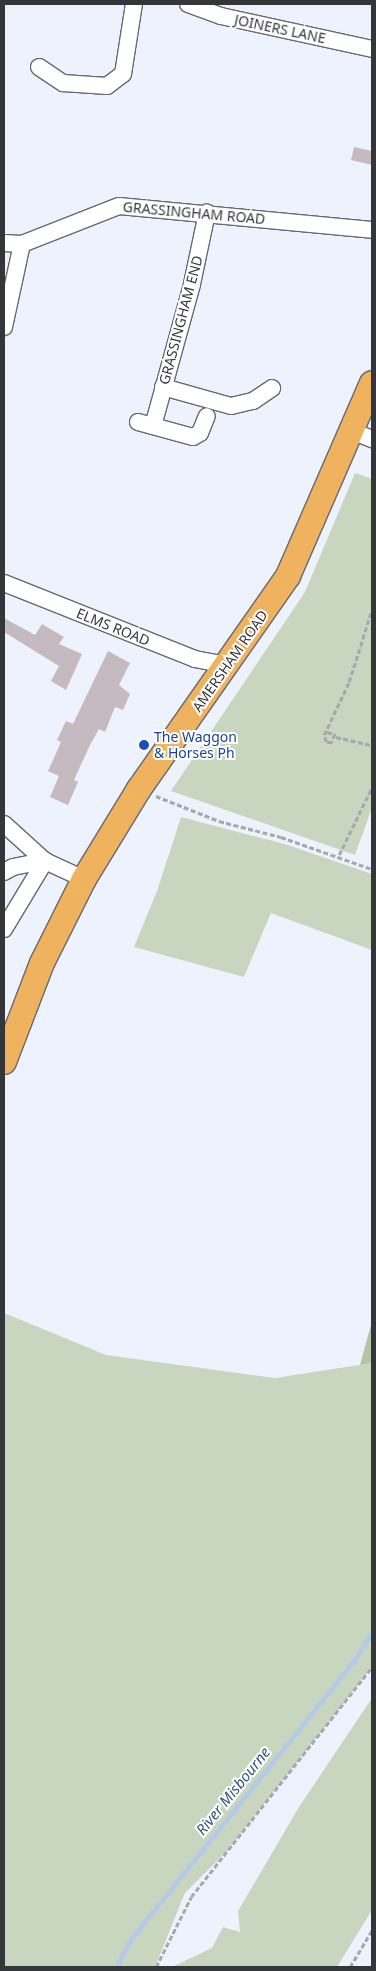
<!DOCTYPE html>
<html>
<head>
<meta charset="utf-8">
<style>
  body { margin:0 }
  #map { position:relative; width:376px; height:1971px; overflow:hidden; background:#eef2fc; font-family:"Noto Sans",sans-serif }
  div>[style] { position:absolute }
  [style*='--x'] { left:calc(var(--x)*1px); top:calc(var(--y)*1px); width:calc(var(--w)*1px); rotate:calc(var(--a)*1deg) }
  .green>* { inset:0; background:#c9d6bf }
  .forest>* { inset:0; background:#b4c5a5 }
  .stream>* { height:4.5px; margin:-2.25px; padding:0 2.25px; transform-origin:2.25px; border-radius:2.25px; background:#b4cbe7 }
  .building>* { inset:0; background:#c5bac0 }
  .path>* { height:2.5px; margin-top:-1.25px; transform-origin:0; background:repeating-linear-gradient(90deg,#a5a8b0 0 5px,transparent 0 7.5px) }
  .roads { filter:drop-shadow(1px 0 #666972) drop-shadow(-1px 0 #666972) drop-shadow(0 1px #666972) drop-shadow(0 -1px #666972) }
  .minor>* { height:16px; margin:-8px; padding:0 8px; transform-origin:8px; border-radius:8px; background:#fff }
  .highway>* { height:24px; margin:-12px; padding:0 12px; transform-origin:12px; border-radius:12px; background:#efb360 }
  .dots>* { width:14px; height:14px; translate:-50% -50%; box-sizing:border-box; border:2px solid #fff; border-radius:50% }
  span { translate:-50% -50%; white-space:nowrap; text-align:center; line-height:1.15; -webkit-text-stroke:4px #fff; paint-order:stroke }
  .street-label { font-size:14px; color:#35363a }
  .transit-label { font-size:14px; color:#164399 }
  .left { translate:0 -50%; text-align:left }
  .water-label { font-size:15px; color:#35567e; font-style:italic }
  .frame { position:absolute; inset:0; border:5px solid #35363a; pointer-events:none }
</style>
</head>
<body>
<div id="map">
  <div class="green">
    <i style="clip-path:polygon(355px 473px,372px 479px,372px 808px,355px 855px,171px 791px,305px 592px)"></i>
    <i style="clip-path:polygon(181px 817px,288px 845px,372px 874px,372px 950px,271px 913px,244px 977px,134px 947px,157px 891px)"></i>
    <i style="clip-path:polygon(4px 1313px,106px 1355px,275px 1378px,372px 1363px,372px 1667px,227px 1851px,185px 1893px,155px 1967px,4px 1967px)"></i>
    <i style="clip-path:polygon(372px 1698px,372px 1910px,337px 1967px,172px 1967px,212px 1948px,223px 1927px,240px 1932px,238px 1911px,299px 1807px)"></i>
  </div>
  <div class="forest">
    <i style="clip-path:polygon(372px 1321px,372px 1363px,360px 1365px)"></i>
  </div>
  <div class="stream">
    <i style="--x:116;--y:1967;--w:32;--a:-62"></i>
    <i style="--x:131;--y:1939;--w:356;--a:-51.3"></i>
    <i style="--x:354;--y:1661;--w:34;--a:-58"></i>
  </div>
  <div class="building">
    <i style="clip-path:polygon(354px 147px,372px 151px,372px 165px,351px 160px)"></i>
    <i style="clip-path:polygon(4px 618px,35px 635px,42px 624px,64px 637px,59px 644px,82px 654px,66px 690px,51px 681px,59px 666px,4px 632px)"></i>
    <i style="clip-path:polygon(108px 651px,130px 663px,119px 685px,130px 694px,123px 710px,115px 707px,105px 732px,99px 729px,90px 745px,74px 780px,78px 782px,68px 805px,50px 797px,59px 776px,48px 771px,61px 742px,57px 740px,66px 721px,73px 724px)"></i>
  </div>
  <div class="path">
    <i style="--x:327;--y:732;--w:8;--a:14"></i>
    <i style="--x:335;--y:734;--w:9;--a:108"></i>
    <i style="--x:332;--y:743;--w:6;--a:-171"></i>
    <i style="--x:326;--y:742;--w:7;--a:-106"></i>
    <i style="--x:324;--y:735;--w:59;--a:-64.7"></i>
    <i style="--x:349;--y:682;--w:77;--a:-72.5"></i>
    <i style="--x:336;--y:737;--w:37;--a:13"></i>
    <i style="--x:156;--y:796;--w:68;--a:21.6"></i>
    <i style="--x:219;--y:821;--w:64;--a:14.5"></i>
    <i style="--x:281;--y:837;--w:96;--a:19.4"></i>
    <i style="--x:339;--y:855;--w:76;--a:-64.1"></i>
    <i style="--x:156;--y:1967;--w:78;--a:-63.4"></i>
    <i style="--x:191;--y:1897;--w:293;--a:-51.8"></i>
    <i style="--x:350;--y:1967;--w:43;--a:-59.3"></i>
  </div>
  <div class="roads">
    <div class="minor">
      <i style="--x:188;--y:4;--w:35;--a:20"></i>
      <i style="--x:221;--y:16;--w:155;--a:12.3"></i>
      <i style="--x:39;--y:67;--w:29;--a:34"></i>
      <i style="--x:63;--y:83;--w:44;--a:3.9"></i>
      <i style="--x:107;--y:86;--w:20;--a:-37"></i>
      <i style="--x:123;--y:74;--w:71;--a:-81.1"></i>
      <i style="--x:4;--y:243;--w:18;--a:3"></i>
      <i style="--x:22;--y:244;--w:104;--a:-21.4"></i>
      <i style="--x:119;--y:206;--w:254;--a:5.4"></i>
      <i style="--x:4;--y:327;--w:85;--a:-77.8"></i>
      <i style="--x:163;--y:387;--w:71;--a:15.6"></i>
      <i style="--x:231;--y:406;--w:23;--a:-13"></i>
      <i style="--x:253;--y:401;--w:23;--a:-34"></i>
      <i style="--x:138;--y:422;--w:57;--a:15.3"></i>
      <i style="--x:193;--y:437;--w:8;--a:-30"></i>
      <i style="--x:200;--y:433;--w:18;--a:-68"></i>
      <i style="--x:153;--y:426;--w:147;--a:-74.6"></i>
      <i style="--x:192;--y:284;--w:73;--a:-78.1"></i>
      <i style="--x:352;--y:431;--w:22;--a:22"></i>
      <i style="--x:4;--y:583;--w:206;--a:21.7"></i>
      <i style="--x:195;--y:659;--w:31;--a:11"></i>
      <i style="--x:4;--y:824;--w:55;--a:42.1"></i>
      <i style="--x:4;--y:872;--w:10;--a:-29"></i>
      <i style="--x:13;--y:867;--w:33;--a:-11"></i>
      <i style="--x:45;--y:861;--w:43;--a:24.8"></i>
      <i style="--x:4;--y:929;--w:79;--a:-58.9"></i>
    </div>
    <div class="highway">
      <i style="--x:4;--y:1062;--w:106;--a:-69"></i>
      <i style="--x:42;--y:963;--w:94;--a:-63.4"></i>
      <i style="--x:84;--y:879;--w:105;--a:-58.6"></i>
      <i style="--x:139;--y:789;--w:260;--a:-55"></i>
      <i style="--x:288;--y:576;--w:210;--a:-66.5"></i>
    </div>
  </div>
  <div class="dots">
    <i style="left:144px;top:745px;background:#1a4fb4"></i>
  </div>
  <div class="street-label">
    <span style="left:280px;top:29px;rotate:12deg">JOINERS LANE</span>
    <span style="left:194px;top:213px;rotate:5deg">GRASSINGHAM ROAD</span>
    <span style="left:181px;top:320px;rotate:-75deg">GRASSINGHAM END</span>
    <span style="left:113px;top:627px;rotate:22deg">ELMS ROAD</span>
    <span style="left:230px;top:661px;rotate:-55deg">AMERSHAM ROAD</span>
  </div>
  <div class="transit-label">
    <span class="left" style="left:154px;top:745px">The Waggon<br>&amp; Horses Ph</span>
  </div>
  <div class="water-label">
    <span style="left:233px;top:1791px;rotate:-51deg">River Misbourne</span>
  </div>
  <div class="frame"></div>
</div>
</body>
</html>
